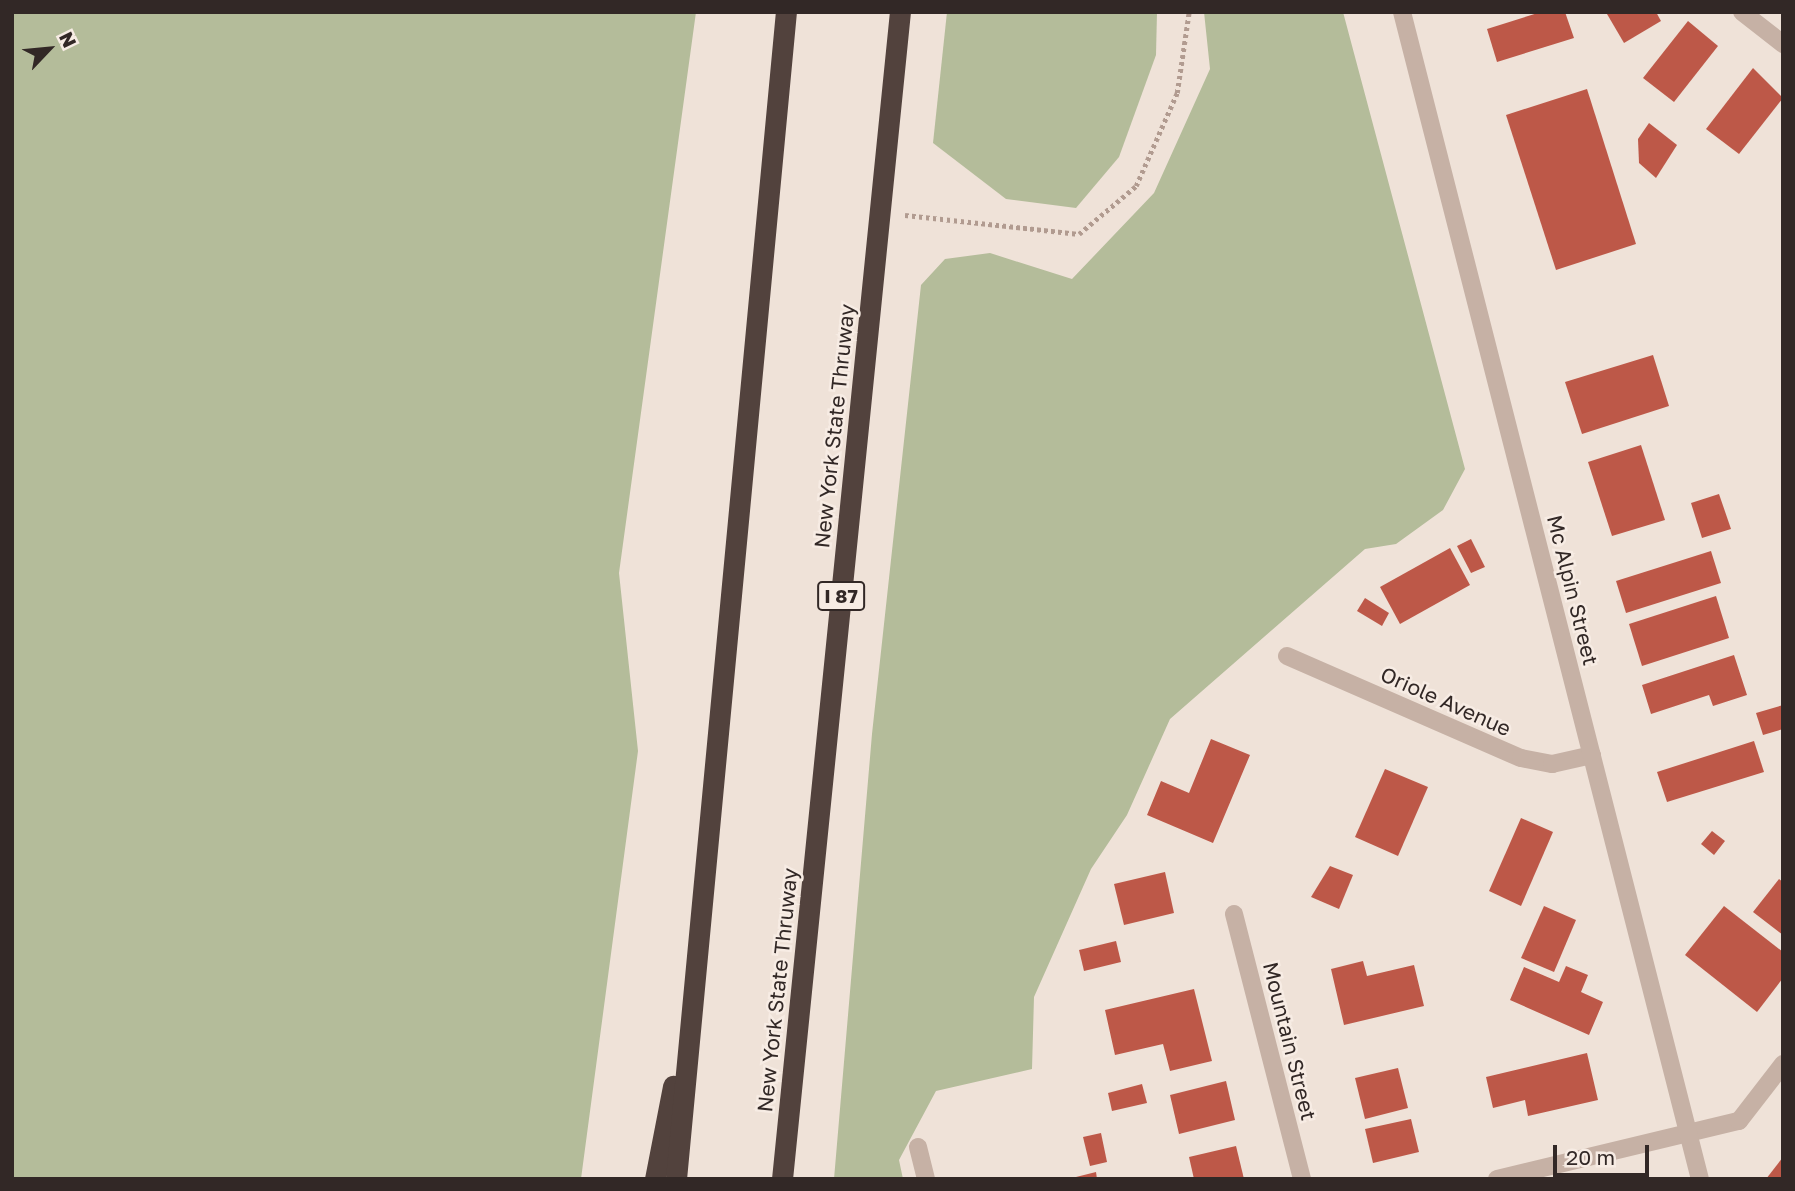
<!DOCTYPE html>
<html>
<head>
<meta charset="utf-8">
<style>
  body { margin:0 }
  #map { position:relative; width:1795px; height:1191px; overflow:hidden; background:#efe2d8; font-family:"Golos Text",sans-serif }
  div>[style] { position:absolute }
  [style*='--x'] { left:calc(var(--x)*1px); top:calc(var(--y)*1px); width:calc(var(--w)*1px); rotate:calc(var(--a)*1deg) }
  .green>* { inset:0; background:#b4bc9a }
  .building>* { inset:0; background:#bd5848 }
  .path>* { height:4.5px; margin-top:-2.25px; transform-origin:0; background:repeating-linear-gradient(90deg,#b19b90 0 3.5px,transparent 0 7px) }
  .minor>* { height:18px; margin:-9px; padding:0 9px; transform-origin:9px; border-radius:9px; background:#c6b1a5 }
  .tertiary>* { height:18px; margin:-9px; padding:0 9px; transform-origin:9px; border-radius:9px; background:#c6b1a5 }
  .motorway>* { height:21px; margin:-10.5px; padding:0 10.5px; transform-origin:10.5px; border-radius:10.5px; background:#52423d }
  span { translate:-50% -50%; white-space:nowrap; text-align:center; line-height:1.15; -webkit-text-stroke:5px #f7ece4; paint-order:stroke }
  .shield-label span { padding:2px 5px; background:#f7ece4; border:2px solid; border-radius:5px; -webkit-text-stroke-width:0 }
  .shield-label { font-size:19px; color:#322826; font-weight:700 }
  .street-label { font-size:21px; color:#322826 }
  .frame { position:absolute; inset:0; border:14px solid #322826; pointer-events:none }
  .north { position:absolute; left:14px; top:14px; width:70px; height:70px; -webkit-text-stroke:5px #f7ece4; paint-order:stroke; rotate:64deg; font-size:19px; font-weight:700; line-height:28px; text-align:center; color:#322826 }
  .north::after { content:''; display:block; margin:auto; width:24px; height:32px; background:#322826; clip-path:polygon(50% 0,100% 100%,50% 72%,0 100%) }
  .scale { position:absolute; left:1553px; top:1145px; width:96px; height:32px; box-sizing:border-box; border:4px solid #322826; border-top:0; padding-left:9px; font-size:21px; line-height:24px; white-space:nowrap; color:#322826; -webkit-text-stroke:5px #f7ece4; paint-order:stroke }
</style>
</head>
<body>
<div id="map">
  <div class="green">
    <i style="clip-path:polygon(12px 12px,696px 12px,619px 573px,638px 751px,581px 1179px,12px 1179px)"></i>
    <i style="clip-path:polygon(947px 12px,1157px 12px,1156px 55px,1119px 157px,1076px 208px,1006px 199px,933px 143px)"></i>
    <i style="clip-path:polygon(1204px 12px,1343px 12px,1465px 469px,1443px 510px,1396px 544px,1365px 549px,1170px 719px,1127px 815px,1091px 869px,1034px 997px,1032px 1069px,936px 1091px,899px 1160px,903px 1179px,834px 1179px,872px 734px,921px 285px,945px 259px,990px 253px,1072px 279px,1154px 193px,1210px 69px)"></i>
  </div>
  <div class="building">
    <i style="clip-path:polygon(1541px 12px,1565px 12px,1574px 38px,1497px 62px,1487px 29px)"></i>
    <i style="clip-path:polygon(1656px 12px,1661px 21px,1624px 43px,1607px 14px)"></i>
    <i style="clip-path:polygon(1688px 21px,1718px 46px,1674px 102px,1643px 78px)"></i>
    <i style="clip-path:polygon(1753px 68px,1783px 98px,1739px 154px,1706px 129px)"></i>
    <i style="clip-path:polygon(1587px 89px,1636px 244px,1556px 270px,1506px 115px)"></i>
    <i style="clip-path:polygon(1649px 123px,1677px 145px,1656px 178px,1639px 163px,1638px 139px)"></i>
    <i style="clip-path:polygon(1653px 355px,1669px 406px,1582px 434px,1565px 382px)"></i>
    <i style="clip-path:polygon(1641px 445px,1665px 520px,1612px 536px,1588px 462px)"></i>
    <i style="clip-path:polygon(1719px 494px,1731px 529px,1702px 538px,1691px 503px)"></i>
    <i style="clip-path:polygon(1471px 539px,1485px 567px,1471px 573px,1457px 546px)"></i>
    <i style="clip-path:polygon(1450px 548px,1470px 585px,1400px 624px,1380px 587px)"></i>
    <i style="clip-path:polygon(1711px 551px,1721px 583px,1626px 613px,1616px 581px)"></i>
    <i style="clip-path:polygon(1716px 596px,1729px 638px,1642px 666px,1629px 624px)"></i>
    <i style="clip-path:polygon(1365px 598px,1389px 613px,1382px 626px,1357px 611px)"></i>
    <i style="clip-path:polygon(1734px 655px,1747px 695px,1713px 706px,1709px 695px,1651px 714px,1642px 685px)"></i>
    <i style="clip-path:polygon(1783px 705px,1783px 729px,1763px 735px,1756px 713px)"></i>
    <i style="clip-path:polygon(1211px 739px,1250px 755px,1213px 843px,1147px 815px,1161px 781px,1189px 793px)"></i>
    <i style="clip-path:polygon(1754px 741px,1764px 772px,1667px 802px,1657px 772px)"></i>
    <i style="clip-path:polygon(1385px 769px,1428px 787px,1398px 856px,1355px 837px)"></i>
    <i style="clip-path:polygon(1521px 818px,1553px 832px,1521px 906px,1489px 891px)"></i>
    <i style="clip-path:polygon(1712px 831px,1725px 841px,1714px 855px,1701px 844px)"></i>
    <i style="clip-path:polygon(1330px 866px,1353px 875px,1339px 909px,1311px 897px)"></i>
    <i style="clip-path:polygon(1165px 872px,1174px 913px,1124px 925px,1114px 884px)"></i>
    <i style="clip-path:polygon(1779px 879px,1783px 882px,1783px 935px,1753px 912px)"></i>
    <i style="clip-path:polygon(1544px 906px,1576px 920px,1554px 972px,1521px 958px)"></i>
    <i style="clip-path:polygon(1724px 906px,1783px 952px,1783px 978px,1757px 1012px,1685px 955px)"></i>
    <i style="clip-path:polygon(1116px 941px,1121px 962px,1084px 971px,1079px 950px)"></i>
    <i style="clip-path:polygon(1363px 961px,1367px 976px,1414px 965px,1424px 1006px,1344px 1025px,1331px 969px)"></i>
    <i style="clip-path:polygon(1566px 966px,1588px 975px,1581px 992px,1603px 1002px,1589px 1035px,1510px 1000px,1524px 967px,1559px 982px)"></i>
    <i style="clip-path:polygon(1194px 989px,1212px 1061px,1170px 1071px,1163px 1044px,1115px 1055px,1105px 1010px)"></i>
    <i style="clip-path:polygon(1587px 1053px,1598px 1100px,1528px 1116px,1525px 1100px,1493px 1108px,1486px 1077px)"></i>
    <i style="clip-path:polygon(1398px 1068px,1408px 1108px,1365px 1119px,1355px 1078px)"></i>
    <i style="clip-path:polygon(1226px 1081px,1235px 1120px,1179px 1134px,1170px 1095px)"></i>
    <i style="clip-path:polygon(1142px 1084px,1147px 1103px,1112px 1111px,1108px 1093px)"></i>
    <i style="clip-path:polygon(1411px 1119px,1419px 1152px,1373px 1163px,1365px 1129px)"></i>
    <i style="clip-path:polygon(1101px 1133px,1107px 1162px,1090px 1166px,1083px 1137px)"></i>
    <i style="clip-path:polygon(1236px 1146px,1244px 1179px,1194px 1179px,1189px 1157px)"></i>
    <i style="clip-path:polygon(1783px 1157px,1783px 1179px,1766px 1179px)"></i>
    <i style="clip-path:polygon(1096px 1172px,1097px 1179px,1072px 1179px,1072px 1178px)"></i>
  </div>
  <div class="path">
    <i style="--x:905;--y:215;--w:175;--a:6.2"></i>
    <i style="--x:1079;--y:234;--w:75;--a:-40.1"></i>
    <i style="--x:1136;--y:186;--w:102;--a:-66.2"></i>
    <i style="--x:1177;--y:93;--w:82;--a:-81.6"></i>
  </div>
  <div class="minor">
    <i style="--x:1742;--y:12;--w:52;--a:38"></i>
    <i style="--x:1287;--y:656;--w:255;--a:23.6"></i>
    <i style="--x:1521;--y:758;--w:32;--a:11"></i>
    <i style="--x:1552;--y:764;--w:41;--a:-12.7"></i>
    <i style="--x:1234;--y:914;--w:274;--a:75.6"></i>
    <i style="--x:918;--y:1147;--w:33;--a:76"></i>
    <i style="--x:1497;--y:1179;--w:249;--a:-13.5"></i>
    <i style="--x:1739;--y:1121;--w:72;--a:-52.3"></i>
  </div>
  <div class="tertiary">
    <i style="--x:1402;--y:12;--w:1204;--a:75.68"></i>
  </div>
  <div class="motorway">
    <i style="--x:655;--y:1179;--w:95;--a:-79"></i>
    <i style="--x:676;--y:1179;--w:1172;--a:-84.62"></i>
    <i style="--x:782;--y:1179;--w:1173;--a:-84.23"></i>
  </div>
  <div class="shield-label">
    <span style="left:841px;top:596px">I 87</span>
  </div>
  <div class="street-label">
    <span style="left:834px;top:426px;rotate:-84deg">New York State Thruway</span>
    <span style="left:1573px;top:590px;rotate:76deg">Mc Alpin Street</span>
    <span style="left:1446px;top:701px;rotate:24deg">Oriole Avenue</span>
    <span style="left:777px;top:990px;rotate:-84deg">New York State Thruway</span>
    <span style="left:1290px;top:1041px;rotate:76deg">Mountain Street</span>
  </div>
  <div class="frame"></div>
  <div class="north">N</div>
  <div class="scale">20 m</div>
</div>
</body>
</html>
